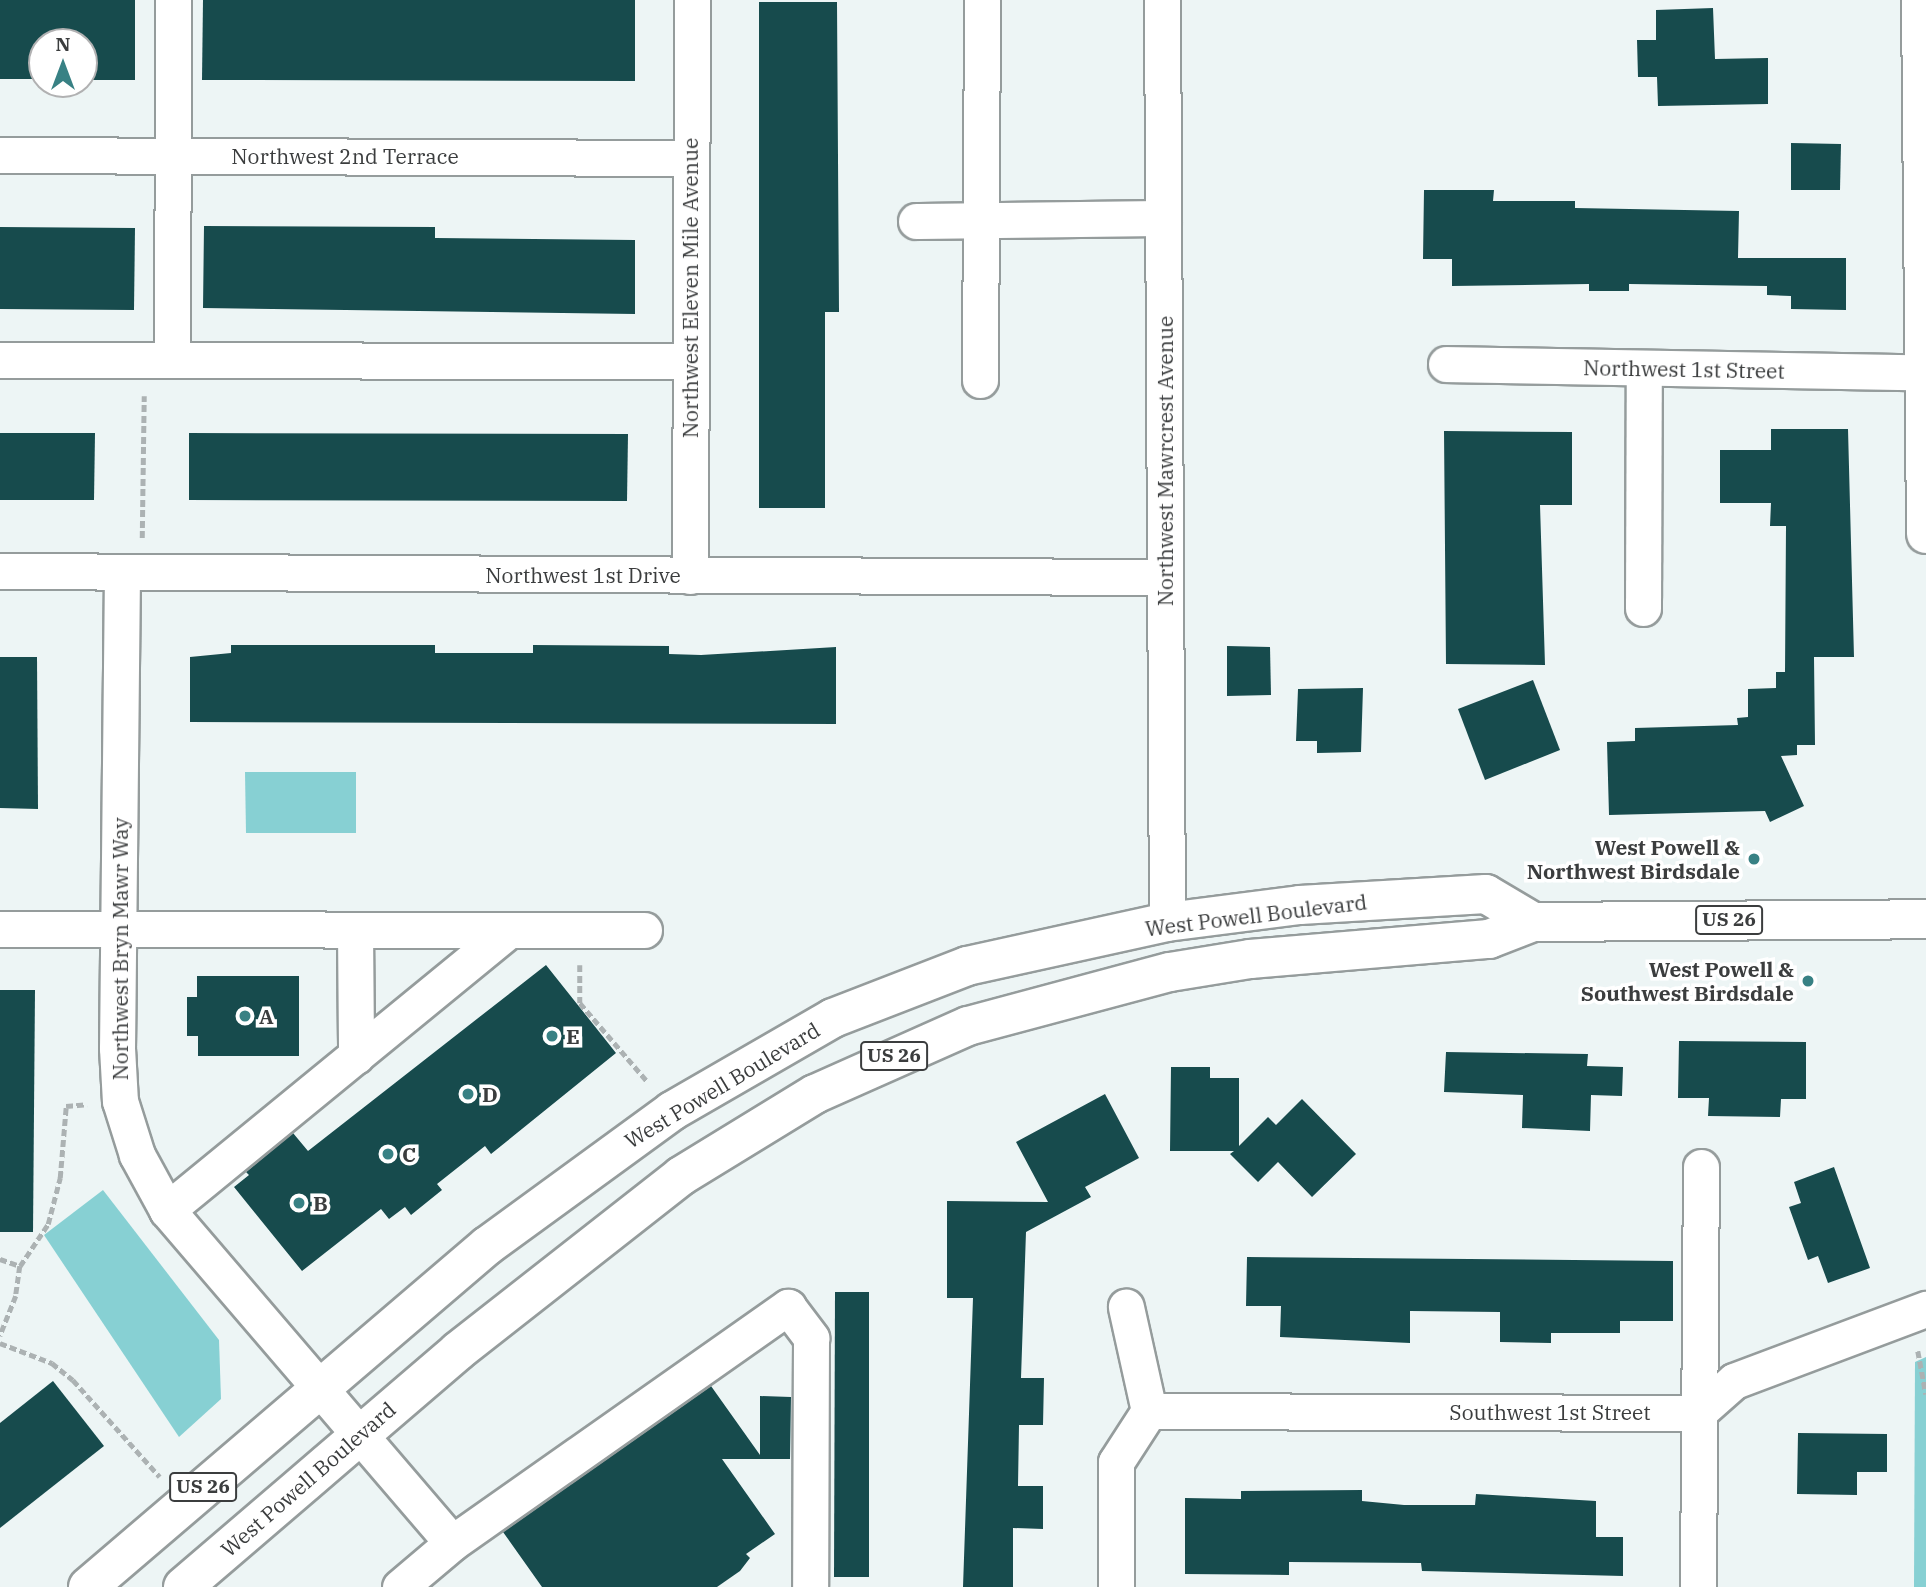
<!DOCTYPE html>
<html>
<head>
<meta charset="utf-8">
<style>
  body { margin:0 }
  #map { position:relative; width:1926px; height:1587px; overflow:hidden; background:#edf5f5; font-family:"IBM Plex Serif",serif }
  div>[style] { position:absolute }
  [style*='--x'] { left:calc(var(--x)*1px); top:calc(var(--y)*1px); width:calc(var(--w)*1px); rotate:calc(var(--a)*1deg) }
  .green>* { inset:0; background:#87d0d3 }
  .building>* { inset:0; background:#174b4d }
  .path>* { height:4.5px; margin-top:-2.25px; transform-origin:0; background:repeating-linear-gradient(90deg,#acb2b3 0 7px,transparent 0 10.5px) }
  .roads { filter:drop-shadow(2px 0 #959c9c) drop-shadow(-2px 0 #959c9c) drop-shadow(0 2px #959c9c) drop-shadow(0 -2px #959c9c) }
  .minor>* { height:35px; margin:-17.5px; padding:0 17.5px; transform-origin:17.5px; border-radius:17.5px; background:#fff }
  .major>* { height:38px; margin:-19px; padding:0 19px; transform-origin:19px; border-radius:19px; background:#fff }
  .dots>* { width:19px; height:19px; translate:-50% -50%; box-sizing:border-box; border:4px solid #fff; border-radius:50% }
  span { translate:-50% -50%; white-space:nowrap; text-align:center; line-height:1.15; -webkit-text-stroke:7px #fff; paint-order:stroke }
  .shield-label span { padding:2px 5px; background:#fff; border:2px solid; border-radius:5px; -webkit-text-stroke-width:0 }
  .shield-label { font-size:19px; color:#3b3d3e; font-weight:700 }
  .street-label { font-size:21px; color:#3b3d3e }
  .poi-label { font-size:21px; color:#3b3d3e; font-weight:700 }
  .right { translate:-100% -50%; text-align:right }
  .left { translate:0 -50%; text-align:left }
  .north { position:absolute; left:28px; top:28px; width:70px; height:70px; box-sizing:border-box; background:#fff; border:2px solid #b1b1b2; border-radius:50%; rotate:0deg; font-size:19px; font-weight:700; line-height:28px; text-align:center; color:#3b3d3e }
  .north::after { content:''; display:block; margin:auto; width:24px; height:32px; background:#388184; clip-path:polygon(50% 0,100% 100%,50% 72%,0 100%) }
</style>
</head>
<body>
<div id="map">
  <div class="green">
    <i style="clip-path:polygon(245px 772px,356px 772px,356px 833px,246px 833px)"></i>
    <i style="clip-path:polygon(103px 1190px,219px 1340px,221px 1399px,179px 1437px,44px 1235px)"></i>
    <i style="clip-path:polygon(1926px 1357px,1926px 1587px,1914px 1587px,1915px 1362px)"></i>
  </div>
  <div class="building">
    <i style="clip-path:polygon(0 0,135px 0,135px 80px,84px 80px,84px 42px,42px 42px,42px 79px,0 79px)"></i>
    <i style="clip-path:polygon(203px 0,635px 0,635px 81px,202px 80px)"></i>
    <i style="clip-path:polygon(759px 2px,837px 2px,839px 312px,825px 312px,825px 508px,759px 508px)"></i>
    <i style="clip-path:polygon(1713px 8px,1715px 59px,1768px 58px,1768px 104px,1658px 106px,1657px 77px,1638px 77px,1637px 40px,1656px 40px,1656px 10px)"></i>
    <i style="clip-path:polygon(1791px 143px,1841px 144px,1840px 190px,1791px 190px)"></i>
    <i style="clip-path:polygon(1424px 190px,1494px 190px,1493px 201px,1575px 201px,1575px 208px,1739px 211px,1738px 258px,1846px 258px,1846px 310px,1791px 309px,1791px 296px,1767px 295px,1767px 286px,1629px 284px,1629px 291px,1589px 291px,1589px 284px,1452px 286px,1452px 259px,1423px 259px)"></i>
    <i style="clip-path:polygon(204px 226px,435px 227px,435px 238px,635px 240px,635px 314px,203px 308px)"></i>
    <i style="clip-path:polygon(0 227px,135px 228px,134px 310px,0 309px)"></i>
    <i style="clip-path:polygon(1771px 429px,1848px 429px,1854px 657px,1814px 657px,1815px 745px,1797px 745px,1797px 755px,1781px 756px,1804px 806px,1770px 822px,1765px 811px,1609px 815px,1607px 742px,1635px 741px,1635px 728px,1738px 725px,1737px 718px,1748px 717px,1748px 689px,1776px 688px,1776px 672px,1785px 672px,1786px 526px,1770px 526px,1771px 503px,1720px 503px,1720px 450px,1771px 450px)"></i>
    <i style="clip-path:polygon(1444px 431px,1572px 432px,1572px 505px,1540px 505px,1545px 665px,1446px 664px)"></i>
    <i style="clip-path:polygon(0 433px,95px 433px,94px 500px,0 500px)"></i>
    <i style="clip-path:polygon(189px 433px,628px 434px,627px 501px,189px 500px)"></i>
    <i style="clip-path:polygon(231px 645px,435px 645px,435px 653px,533px 653px,533px 645px,669px 646px,669px 654px,701px 655px,836px 647px,836px 724px,190px 722px,190px 657px,231px 653px)"></i>
    <i style="clip-path:polygon(1227px 646px,1270px 647px,1271px 695px,1227px 696px)"></i>
    <i style="clip-path:polygon(0 657px,37px 657px,38px 809px,0 808px)"></i>
    <i style="clip-path:polygon(1533px 680px,1560px 750px,1485px 780px,1458px 709px)"></i>
    <i style="clip-path:polygon(1363px 688px,1361px 752px,1317px 753px,1317px 741px,1296px 741px,1298px 689px)"></i>
    <i style="clip-path:polygon(546px 965px,616px 1053px,491px 1154px,485px 1146px,437px 1184px,442px 1190px,411px 1215px,405px 1207px,389px 1219px,381px 1209px,302px 1271px,234px 1187px,249px 1175px,246px 1172px,293px 1133px,308px 1151px)"></i>
    <i style="clip-path:polygon(197px 976px,299px 976px,299px 1056px,198px 1056px,198px 1036px,187px 1036px,187px 997px,197px 997px)"></i>
    <i style="clip-path:polygon(0 990px,35px 990px,33px 1232px,0 1232px)"></i>
    <i style="clip-path:polygon(1679px 1041px,1806px 1042px,1806px 1099px,1781px 1099px,1780px 1117px,1708px 1116px,1709px 1098px,1678px 1098px)"></i>
    <i style="clip-path:polygon(1446px 1052px,1588px 1054px,1587px 1066px,1623px 1067px,1622px 1096px,1591px 1095px,1590px 1131px,1522px 1128px,1523px 1095px,1444px 1092px)"></i>
    <i style="clip-path:polygon(1171px 1067px,1210px 1067px,1210px 1078px,1239px 1078px,1239px 1146px,1268px 1117px,1276px 1125px,1302px 1099px,1356px 1154px,1312px 1197px,1278px 1162px,1258px 1182px,1230px 1154px,1234px 1151px,1170px 1151px)"></i>
    <i style="clip-path:polygon(1105px 1094px,1139px 1158px,1085px 1187px,1091px 1197px,1026px 1232px,1021px 1378px,1044px 1378px,1043px 1425px,1019px 1425px,1018px 1486px,1043px 1486px,1043px 1529px,1013px 1528px,1013px 1587px,963px 1587px,973px 1298px,947px 1298px,947px 1201px,1048px 1202px,1016px 1142px)"></i>
    <i style="clip-path:polygon(1834px 1167px,1870px 1268px,1828px 1283px,1818px 1256px,1808px 1260px,1789px 1207px,1801px 1203px,1794px 1182px)"></i>
    <i style="clip-path:polygon(1247px 1257px,1673px 1261px,1673px 1321px,1620px 1321px,1620px 1333px,1551px 1333px,1551px 1343px,1500px 1342px,1500px 1312px,1410px 1311px,1410px 1343px,1280px 1337px,1281px 1306px,1246px 1306px)"></i>
    <i style="clip-path:polygon(835px 1292px,869px 1292px,869px 1577px,834px 1577px)"></i>
    <i style="clip-path:polygon(53px 1381px,104px 1446px,0 1528px,0 1423px)"></i>
    <i style="clip-path:polygon(711px 1386px,760px 1455px,760px 1396px,791px 1397px,790px 1459px,722px 1459px,775px 1534px,746px 1554px,750px 1558px,740px 1571px,717px 1587px,542px 1587px,503px 1532px)"></i>
    <i style="clip-path:polygon(1798px 1433px,1887px 1434px,1887px 1472px,1857px 1472px,1857px 1495px,1797px 1494px)"></i>
    <i style="clip-path:polygon(1362px 1490px,1362px 1501px,1404px 1505px,1475px 1505px,1476px 1494px,1596px 1501px,1596px 1537px,1623px 1537px,1623px 1576px,1422px 1571px,1421px 1563px,1289px 1562px,1289px 1575px,1185px 1574px,1185px 1498px,1241px 1499px,1241px 1491px)"></i>
  </div>
  <div class="path">
    <i style="--x:142;--y:538;--w:142;--a:-89.2"></i>
    <i style="--x:580;--y:965;--w:38;--a:90"></i>
    <i style="--x:580;--y:1003;--w:104;--a:49.3"></i>
    <i style="--x:0;--y:1259;--w:21;--a:19"></i>
    <i style="--x:20;--y:1266;--w:30;--a:98"></i>
    <i style="--x:16;--y:1296;--w:43;--a:111.8"></i>
    <i style="--x:20;--y:1266;--w:50;--a:-56.3"></i>
    <i style="--x:48;--y:1224;--w:48;--a:-75.4"></i>
    <i style="--x:60;--y:1178;--w:72;--a:-85.2"></i>
    <i style="--x:66;--y:1106;--w:21;--a:-5"></i>
    <i style="--x:0;--y:1343;--w:56;--a:21"></i>
    <i style="--x:52;--y:1363;--w:27;--a:39"></i>
    <i style="--x:73;--y:1380;--w:130;--a:48.1"></i>
    <i style="--x:1918;--y:1351;--w:44;--a:79.5"></i>
  </div>
  <div class="roads">
    <div class="minor">
      <i style="--x:1162;--y:0;--w:922;--a:89.69"></i>
      <i style="--x:0;--y:155;--w:690;--a:0.25"></i>
      <i style="--x:916;--y:221;--w:247;--a:-0.7"></i>
      <i style="--x:0;--y:360;--w:688;--a:0.08"></i>
      <i style="--x:172;--y:360;--w:360;--a:-89.8"></i>
      <i style="--x:1446;--y:364;--w:477;--a:1"></i>
      <i style="--x:980;--y:380;--w:380;--a:-89.7"></i>
      <i style="--x:0;--y:571;--w:1165;--a:0.3"></i>
      <i style="--x:122;--y:572;--w:476;--a:90.6"></i>
      <i style="--x:117;--y:1048;--w:53;--a:86.8"></i>
      <i style="--x:120;--y:1101;--w:57;--a:72.5"></i>
      <i style="--x:137;--y:1155;--w:63;--a:61.4"></i>
      <i style="--x:167;--y:1210;--w:438;--a:49.4"></i>
      <i style="--x:690;--y:576;--w:576;--a:-89.8"></i>
      <i style="--x:1643;--y:608;--w:240;--a:-89.8"></i>
      <i style="--x:0;--y:929;--w:644;--a:0.09"></i>
      <i style="--x:355;--y:930;--w:126;--a:89.5"></i>
      <i style="--x:167;--y:1210;--w:442;--a:-39.3"></i>
      <i style="--x:1149;--y:1411;--w:549;--a:0.21"></i>
      <i style="--x:1698;--y:1413;--w:48;--a:-41.6"></i>
      <i style="--x:1734;--y:1381;--w:205;--a:-20.6"></i>
      <i style="--x:400;--y:1587;--w:68;--a:-40.2"></i>
      <i style="--x:452;--y:1543;--w:411;--a:-35.1"></i>
      <i style="--x:788;--y:1307;--w:39;--a:53"></i>
      <i style="--x:811;--y:1338;--w:249;--a:90.2"></i>
      <i style="--x:1116;--y:1587;--w:125;--a:-90"></i>
      <i style="--x:1116;--y:1462;--w:61;--a:-57.1"></i>
      <i style="--x:1149;--y:1411;--w:107;--a:-102.5"></i>
      <i style="--x:1698;--y:1587;--w:420;--a:-89.6"></i>
    </div>
    <div class="major">
      <i style="--x:1921;--y:0;--w:534;--a:89.46"></i>
      <i style="--x:88;--y:1587;--w:525;--a:-40.52"></i>
      <i style="--x:487;--y:1246;--w:229;--a:-36.1"></i>
      <i style="--x:672;--y:1111;--w:186;--a:-30"></i>
      <i style="--x:833;--y:1018;--w:144;--a:-21.2"></i>
      <i style="--x:967;--y:966;--w:205;--a:-12.4"></i>
      <i style="--x:1167;--y:922;--w:134;--a:-7.3"></i>
      <i style="--x:1300;--y:905;--w:186;--a:-3.4"></i>
      <i style="--x:1486;--y:894;--w:55;--a:30.8"></i>
      <i style="--x:183;--y:1587;--w:362;--a:-40.6"></i>
      <i style="--x:458;--y:1351;--w:283;--a:-38.1"></i>
      <i style="--x:681;--y:1176;--w:157;--a:-31.5"></i>
      <i style="--x:815;--y:1094;--w:167;--a:-24"></i>
      <i style="--x:968;--y:1026;--w:209;--a:-15"></i>
      <i style="--x:1170;--y:972;--w:81;--a:-9.2"></i>
      <i style="--x:1250;--y:959;--w:240;--a:-4.8"></i>
      <i style="--x:1489;--y:939;--w:47;--a:-21.1"></i>
      <i style="--x:1533;--y:922;--w:393;--a:-0.4"></i>
    </div>
  </div>
  <div class="dots">
    <i style="left:1754px;top:859px;background:#388184"></i>
    <i style="left:1808px;top:981px;background:#388184"></i>
    <i style="left:245px;top:1016px;background:#388184"></i>
    <i style="left:552px;top:1036px;background:#388184"></i>
    <i style="left:468px;top:1094px;background:#388184"></i>
    <i style="left:388px;top:1154px;background:#388184"></i>
    <i style="left:299px;top:1203px;background:#388184"></i>
  </div>
  <div class="shield-label">
    <span style="left:1729px;top:920px">US 26</span>
    <span style="left:894px;top:1056px">US 26</span>
    <span style="left:203px;top:1487px">US 26</span>
  </div>
  <div class="street-label">
    <span style="left:345px;top:156px">Northwest 2nd Terrace</span>
    <span style="left:690px;top:288px;rotate:-90deg">Northwest Eleven Mile Avenue</span>
    <span style="left:1684px;top:369px;rotate:1deg">Northwest 1st Street</span>
    <span style="left:1165px;top:461px;rotate:-90deg">Northwest Mawrcrest Avenue</span>
    <span style="left:583px;top:575px">Northwest 1st Drive</span>
    <span style="left:1256px;top:915px;rotate:-7deg">West Powell Boulevard</span>
    <span style="left:120px;top:949px;rotate:-90deg">Northwest Bryn Mawr Way</span>
    <span style="left:722px;top:1085px;rotate:-31deg">West Powell Boulevard</span>
    <span style="left:1550px;top:1412px">Southwest 1st Street</span>
    <span style="left:308px;top:1479px;rotate:-41deg">West Powell Boulevard</span>
  </div>
  <div class="poi-label">
    <span class="right" style="left:1740px;top:859px">West Powell &amp;<br>Northwest Birdsdale</span>
    <span class="right" style="left:1794px;top:981px">West Powell &amp;<br>Southwest Birdsdale</span>
    <span class="left" style="left:259px;top:1016px">A</span>
    <span class="left" style="left:566px;top:1036px">E</span>
    <span class="left" style="left:482px;top:1094px">D</span>
    <span class="left" style="left:402px;top:1154px">C</span>
    <span class="left" style="left:313px;top:1203px">B</span>
  </div>
  <div class="north">N</div>
</div>
</body>
</html>
